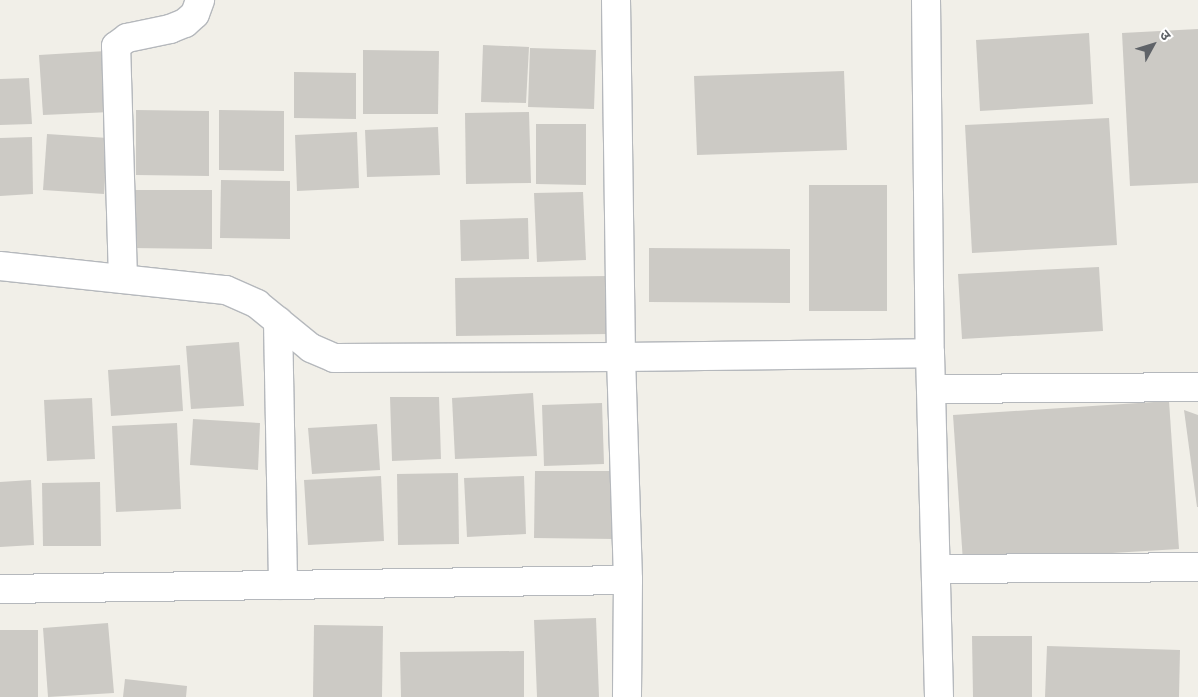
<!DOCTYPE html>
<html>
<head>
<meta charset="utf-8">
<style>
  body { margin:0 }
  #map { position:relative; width:1198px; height:697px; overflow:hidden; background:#f1efe8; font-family:Signika,"Noto Sans Devanagari",sans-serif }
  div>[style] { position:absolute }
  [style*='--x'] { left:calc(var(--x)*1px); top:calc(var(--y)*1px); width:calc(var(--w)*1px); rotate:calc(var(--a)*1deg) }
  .building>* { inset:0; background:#cccac5 }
  .roads { filter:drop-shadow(1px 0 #b5b8bc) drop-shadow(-1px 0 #b5b8bc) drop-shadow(0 1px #b5b8bc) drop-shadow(0 -1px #b5b8bc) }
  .street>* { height:28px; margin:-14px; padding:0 14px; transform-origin:14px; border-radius:14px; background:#fff }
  span { translate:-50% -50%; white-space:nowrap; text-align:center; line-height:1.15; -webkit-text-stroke:4px #fff; paint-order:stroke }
  .north { position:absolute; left:1128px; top:20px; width:50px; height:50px; -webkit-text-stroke:4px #fff; paint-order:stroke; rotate:51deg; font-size:14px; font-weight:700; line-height:20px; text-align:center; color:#5f6368 }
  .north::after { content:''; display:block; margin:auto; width:18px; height:22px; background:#5f6368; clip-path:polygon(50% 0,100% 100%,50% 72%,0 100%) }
</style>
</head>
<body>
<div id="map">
  <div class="building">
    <i style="clip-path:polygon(1198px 29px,1198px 183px,1130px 186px,1122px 33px)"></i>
    <i style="clip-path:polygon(1089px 33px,1093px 104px,980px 111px,976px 40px)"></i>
    <i style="clip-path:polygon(483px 45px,529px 47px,526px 103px,481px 102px)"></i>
    <i style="clip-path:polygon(530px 48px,596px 50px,594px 109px,528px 107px)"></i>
    <i style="clip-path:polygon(363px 50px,439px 51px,438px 114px,363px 114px)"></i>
    <i style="clip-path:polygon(106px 51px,111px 112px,43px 115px,39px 55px)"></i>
    <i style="clip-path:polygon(844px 71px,847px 150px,697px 155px,694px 76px)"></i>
    <i style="clip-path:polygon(294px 72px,356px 73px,356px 119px,294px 118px)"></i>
    <i style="clip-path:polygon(29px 78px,32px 124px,0 125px,0 79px)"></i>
    <i style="clip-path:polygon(136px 110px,209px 111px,209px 176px,136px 175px)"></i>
    <i style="clip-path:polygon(219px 110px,284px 111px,284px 171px,219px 170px)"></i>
    <i style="clip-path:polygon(529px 112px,531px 183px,466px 184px,465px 113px)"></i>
    <i style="clip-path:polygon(1109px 118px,1117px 245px,972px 253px,965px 125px)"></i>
    <i style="clip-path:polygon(536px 124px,586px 124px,586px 185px,536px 184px)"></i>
    <i style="clip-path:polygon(438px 127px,440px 175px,367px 177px,365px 130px)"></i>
    <i style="clip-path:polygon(357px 132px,359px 188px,297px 191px,295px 135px)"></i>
    <i style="clip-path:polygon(47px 134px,108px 138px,104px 194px,43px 190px)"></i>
    <i style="clip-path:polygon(32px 137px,33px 194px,0 196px,0 138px)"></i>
    <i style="clip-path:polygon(221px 180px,290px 181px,290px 239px,220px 238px)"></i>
    <i style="clip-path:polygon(809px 185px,887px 185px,887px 311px,809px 311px)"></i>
    <i style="clip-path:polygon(130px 190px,212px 190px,212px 249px,130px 248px)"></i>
    <i style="clip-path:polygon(583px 192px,586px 260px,537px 262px,534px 193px)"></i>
    <i style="clip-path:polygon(528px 218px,529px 259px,461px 261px,460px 220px)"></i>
    <i style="clip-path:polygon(649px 248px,790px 249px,790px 303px,649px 302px)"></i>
    <i style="clip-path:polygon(1099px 267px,1103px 331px,962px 339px,958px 274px)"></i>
    <i style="clip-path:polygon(608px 276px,609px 334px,456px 336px,455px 278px)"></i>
    <i style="clip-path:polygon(239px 342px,244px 406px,191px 409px,186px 346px)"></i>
    <i style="clip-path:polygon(180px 365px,183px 411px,111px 416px,108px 370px)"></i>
    <i style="clip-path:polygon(533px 393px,537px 456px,455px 459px,452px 398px)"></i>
    <i style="clip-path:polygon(390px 397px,439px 397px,441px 459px,392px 461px)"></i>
    <i style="clip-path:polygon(92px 398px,95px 459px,47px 461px,44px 400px)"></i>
    <i style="clip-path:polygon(1169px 401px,1179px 549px,963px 562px,953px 415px)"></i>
    <i style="clip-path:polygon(602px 403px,604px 464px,544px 466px,542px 405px)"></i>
    <i style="clip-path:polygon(1184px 410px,1198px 415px,1198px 507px,1197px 507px)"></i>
    <i style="clip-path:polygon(193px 419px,260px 423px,258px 470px,190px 465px)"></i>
    <i style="clip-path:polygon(177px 423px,181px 509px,116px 512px,112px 426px)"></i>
    <i style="clip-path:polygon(377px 424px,380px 470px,312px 474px,308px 428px)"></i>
    <i style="clip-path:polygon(535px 471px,615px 471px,615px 539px,534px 538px)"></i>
    <i style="clip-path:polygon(458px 473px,459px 544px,398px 545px,397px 474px)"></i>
    <i style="clip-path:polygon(381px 476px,384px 541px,308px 545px,304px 480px)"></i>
    <i style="clip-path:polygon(524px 476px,526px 534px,467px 537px,464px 478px)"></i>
    <i style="clip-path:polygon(31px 480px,34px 545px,0 547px,0 482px)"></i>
    <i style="clip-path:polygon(100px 482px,101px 546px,43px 546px,42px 483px)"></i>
    <i style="clip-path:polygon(596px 618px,599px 697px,537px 697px,534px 620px)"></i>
    <i style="clip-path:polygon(108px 623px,114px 693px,48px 697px,43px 628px)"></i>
    <i style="clip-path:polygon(314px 625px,383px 626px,382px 697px,313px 697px)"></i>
    <i style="clip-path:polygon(0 630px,38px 630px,38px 697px,0 697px)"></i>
    <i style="clip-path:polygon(972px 636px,1032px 636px,1032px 697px,973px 697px)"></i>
    <i style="clip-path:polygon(1047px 646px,1180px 650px,1179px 697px,1045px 697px)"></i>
    <i style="clip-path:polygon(524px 651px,524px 697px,401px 697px,400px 652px)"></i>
    <i style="clip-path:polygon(125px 679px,187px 686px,186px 697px,123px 697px)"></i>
  </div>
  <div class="roads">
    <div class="street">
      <i style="--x:616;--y:0;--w:357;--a:89.2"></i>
      <i style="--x:621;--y:357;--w:223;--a:88.2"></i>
      <i style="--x:628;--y:580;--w:117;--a:90.5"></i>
      <i style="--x:926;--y:0;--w:353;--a:89.4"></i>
      <i style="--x:930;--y:353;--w:344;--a:88.5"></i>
      <i style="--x:0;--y:266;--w:227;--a:6.1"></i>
      <i style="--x:226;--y:290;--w:34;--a:24"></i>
      <i style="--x:257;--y:304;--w:70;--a:39.2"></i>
      <i style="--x:311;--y:348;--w:25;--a:23"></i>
      <i style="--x:334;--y:358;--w:287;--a:-0.2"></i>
      <i style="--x:621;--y:357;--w:309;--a:-0.7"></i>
      <i style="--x:123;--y:279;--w:233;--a:-91.7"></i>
      <i style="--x:116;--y:46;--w:14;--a:-36"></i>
      <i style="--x:127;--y:38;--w:44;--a:-11.8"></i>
      <i style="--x:170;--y:29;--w:16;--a:-22"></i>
      <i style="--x:185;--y:23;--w:13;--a:-42"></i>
      <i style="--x:195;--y:14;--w:15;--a:-70"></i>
      <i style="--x:278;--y:321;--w:264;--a:88.9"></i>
      <i style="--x:931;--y:389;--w:267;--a:-0.4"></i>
      <i style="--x:936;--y:569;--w:262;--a:-0.4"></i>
      <i style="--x:0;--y:589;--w:628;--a:-0.82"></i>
    </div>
  </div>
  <div class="north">उ</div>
</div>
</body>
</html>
